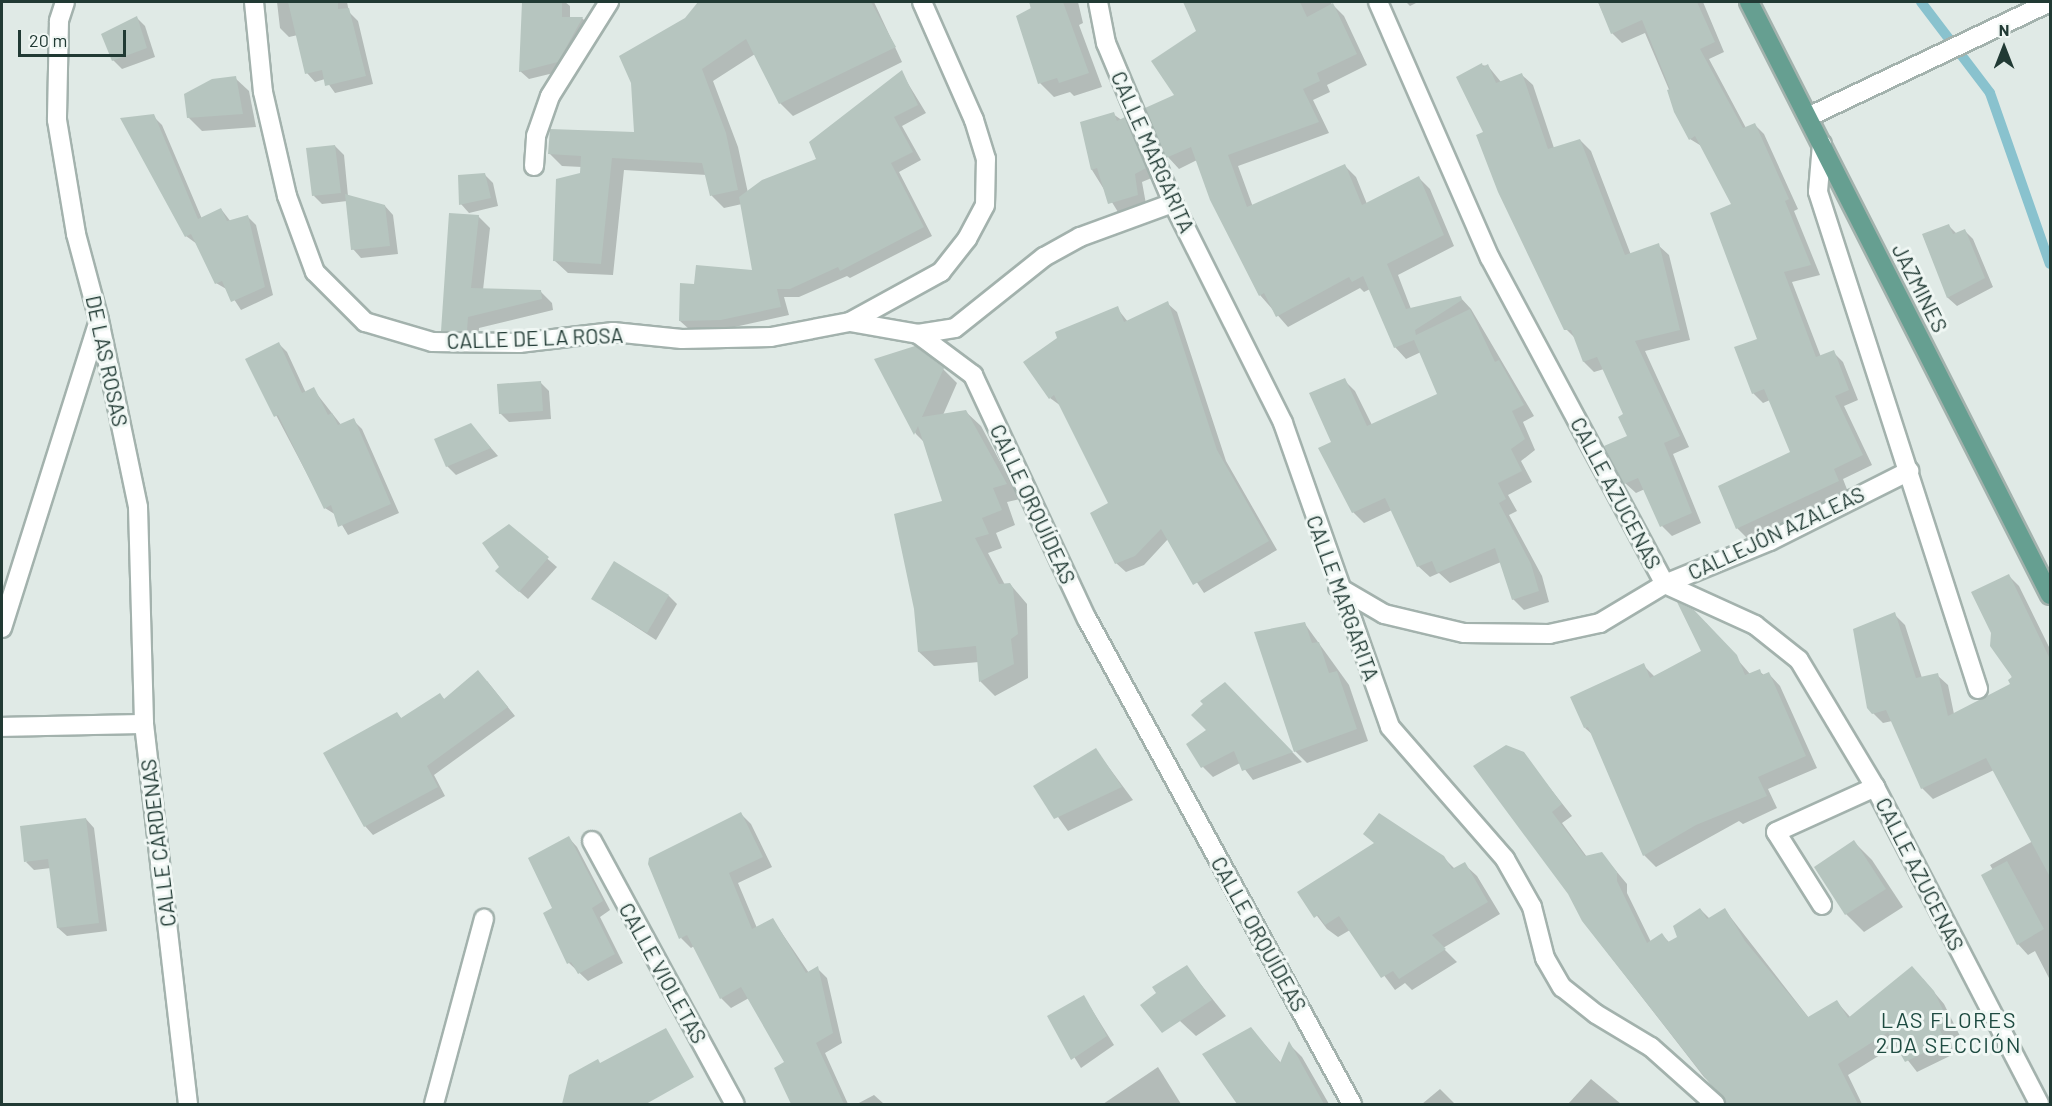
<!DOCTYPE html>
<html>
<head>
<meta charset="utf-8">
<style>
  body { margin:0 }
  #map { position:relative; width:2052px; height:1106px; overflow:hidden; background:#e0eae6; font-family:Barlow,sans-serif }
  div>[style] { position:absolute }
  [style*='--x'] { left:calc(var(--x)*1px); top:calc(var(--y)*1px); width:calc(var(--w)*1px); rotate:calc(var(--a)*1deg) }
  .shadow>* { inset:0; background:#0003 }
  .stream>* { height:10px; margin:-5px; padding:0 5px; transform-origin:5px; border-radius:5px; background:#89c2ce }
  .building>* { inset:0; background:#b6c5bf }
  .roads { filter:drop-shadow(2px 0 #a3b2ad) drop-shadow(-2px 0 #a3b2ad) drop-shadow(0 2px #a3b2ad) drop-shadow(0 -2px #a3b2ad) }
  .minor>* { height:18px; margin:-9px; padding:0 9px; transform-origin:9px; border-radius:9px; background:#fff }
  .major>* { height:18px; margin:-9px; padding:0 9px; transform-origin:9px; border-radius:9px; background:#669f91 }
  span { translate:-50% -50%; white-space:nowrap; text-align:center; line-height:1.15; -webkit-text-stroke:6px #f0f7f4; paint-order:stroke }
  .street-label { font-size:21px; color:#213a34 }
  .neighbourhood-label { font-size:22px; color:#1e4b41; letter-spacing:1.5px }
  .frame { position:absolute; inset:0; border:3px solid #213a34; pointer-events:none }
  .north { position:absolute; left:1974px; top:18px; width:60px; height:60px; -webkit-text-stroke:4px #f0f7f4; paint-order:stroke; rotate:0deg; font-size:16px; font-weight:700; line-height:24px; text-align:center; color:#213a34 }
  .north::after { content:''; display:block; margin:auto; width:21px; height:27px; background:#213a34; clip-path:polygon(50% 0,100% 100%,50% 72%,0 100%) }
  .scale { position:absolute; left:18px; top:30px; width:108px; height:27px; box-sizing:border-box; border:3px solid #213a34; border-top:0; padding-left:8px; font-size:18px; line-height:21px; white-space:nowrap; color:#213a34; -webkit-text-stroke:4px #f0f7f4; paint-order:stroke }
</style>
</head>
<body>
<div id="map">
  <div class="shadow">
    <i style="clip-path:polygon(277px 2px,347px 2px,349px 12px,358px 21px,373px 84px,335px 93px,325px 79px,315px 82px,307px 73px,298px 35px,289px 37px,280px 28px)"></i>
    <i style="clip-path:polygon(524px 2px,565px 2px,570px 6px,570px 18px,582px 18px,590px 26px,566px 70px,529px 79px,520px 71px)"></i>
    <i style="clip-path:polygon(729px 2px,797px 2px,841px 40px,827px 2px,874px 2px,902px 62px,793px 116px,780px 103px,755px 54px,713px 81px,738px 147px,748px 193px,818px 160px,901px 72px,926px 113px,902px 126px,921px 160px,899px 172px,932px 236px,850px 278px,847px 276px,799px 297px,784px 297px,789px 315px,730px 328px,689px 329px,680px 321px,754px 272px,742px 204px,724px 208px,712px 196px,707px 175px,624px 170px,613px 275px,568px 273px,555px 261px,582px 167px,562px 166px,550px 154px,636px 133px)"></i>
    <i style="clip-path:polygon(1030px 2px,1078px 2px,1083px 23px,1079px 25px,1102px 87px,1074px 96px,1070px 92px,1054px 97px,1040px 83px)"></i>
    <i style="clip-path:polygon(1184px 2px,1330px 2px,1344px 16px,1367px 65px,1327px 85px,1330px 92px,1313px 100px,1329px 133px,1238px 166px,1253px 207px,1345px 166px,1356px 177px,1367px 204px,1419px 178px,1430px 189px,1454px 246px,1398px 275px,1411px 309px,1460px 297px,1471px 309px,1534px 416px,1523px 422px,1535px 450px,1521px 461px,1532px 482px,1508px 495px,1517px 511px,1509px 515px,1542px 576px,1549px 602px,1524px 610px,1513px 599px,1501px 562px,1450px 583px,1439px 573px,1430px 577px,1418px 566px,1392px 510px,1364px 523px,1353px 512px,1333px 443px,1344px 380px,1355px 391px,1372px 425px,1439px 394px,1421px 352px,1406px 359px,1395px 347px,1370px 289px,1364px 292px,1360px 288px,1288px 327px,1260px 295px,1212px 200px,1197px 160px,1179px 169px,1168px 157px,1147px 109px,1177px 95px,1198px 31px)"></i>
    <i style="clip-path:polygon(1406px 2px,1418px 2px,1410px 6px)"></i>
    <i style="clip-path:polygon(1598px 2px,1703px 2px,1724px 52px,1709px 59px,1746px 128px,1754px 124px,1764px 134px,1798px 209px,1794px 211px,1820px 275px,1792px 282px,1821px 357px,1833px 352px,1843px 362px,1858px 400px,1844px 406px,1872px 465px,1843px 479px,1848px 492px,1747px 538px,1737px 528px,1792px 453px,1770px 400px,1763px 403px,1753px 393px,1759px 340px,1733px 205px,1703px 147px,1690px 139px,1645px 33px,1622px 43px,1612px 33px)"></i>
    <i style="clip-path:polygon(137px 18px,145px 26px,155px 57px,122px 69px,113px 60px)"></i>
    <i style="clip-path:polygon(1481px 65px,1488px 66px,1501px 82px,1522px 75px,1533px 85px,1554px 148px,1580px 140px,1591px 151px,1631px 255px,1658px 245px,1669px 255px,1690px 340px,1645px 351px,1689px 447px,1673px 454px,1701px 523px,1672px 536px,1662px 526px,1645px 489px,1636px 493px,1625px 483px,1629px 437px,1625px 415px,1604px 369px,1594px 372px,1584px 362px,1576px 339px,1566px 329px,1485px 132px)"></i>
    <i style="clip-path:polygon(235px 78px,249px 91px,256px 127px,202px 131px,188px 117px)"></i>
    <i style="clip-path:polygon(1113px 114px,1133px 128px,1154px 177px,1142px 182px,1146px 204px,1118px 212px,1092px 170px,1082px 123px)"></i>
    <i style="clip-path:polygon(153px 116px,162px 125px,202px 219px,221px 209px,231px 222px,248px 217px,256px 225px,273px 295px,241px 310px,228px 290px,216px 283px,197px 244px,186px 236px)"></i>
    <i style="clip-path:polygon(335px 146px,344px 155px,348px 196px,385px 206px,393px 215px,398px 254px,361px 258px,353px 249px,347px 201px,322px 204px,314px 196px)"></i>
    <i style="clip-path:polygon(484px 174px,493px 183px,498px 206px,469px 213px,461px 204px)"></i>
    <i style="clip-path:polygon(478px 216px,490px 228px,483px 290px,541px 292px,552px 303px,553px 310px,479px 328px,478px 342px,454px 342px,443px 330px)"></i>
    <i style="clip-path:polygon(1948px 225px,1957px 234px,1965px 231px,1973px 239px,1993px 287px,1957px 306px,1948px 298px,1923px 235px)"></i>
    <i style="clip-path:polygon(1167px 303px,1177px 312px,1226px 461px,1277px 550px,1204px 593px,1168px 539px,1144px 565px,1126px 572px,1116px 563px,1110px 504px,1061px 406px,1050px 398px,1117px 308px,1128px 322px)"></i>
    <i style="clip-path:polygon(279px 344px,287px 352px,306px 393px,313px 389px,342px 426px,353px 420px,362px 429px,399px 513px,348px 535px,336px 515px,325px 508px,247px 360px)"></i>
    <i style="clip-path:polygon(876px 360px,942px 368px,957px 383px,943px 415px,966px 412px,981px 426px,1020px 499px,1007px 502px,1015px 525px,996px 533px,1002px 548px,988px 553px,1005px 585px,1010px 584px,1027px 604px,1028px 678px,995px 696px,980px 681px,979px 662px,934px 666px,919px 652px,944px 502px,926px 444px,916px 434px)"></i>
    <i style="clip-path:polygon(540px 382px,549px 391px,551px 419px,509px 422px,500px 413px)"></i>
    <i style="clip-path:polygon(479px 434px,498px 456px,456px 475px,447px 466px)"></i>
    <i style="clip-path:polygon(509px 526px,557px 567px,528px 599px,506px 580px,501px 567px)"></i>
    <i style="clip-path:polygon(2008px 575px,2019px 586px,2050px 649px,2050px 980px,2035px 951px,2028px 955px,2018px 944px,1982px 876px,1993px 870px,1990px 865px,2033px 841px,1994px 770px,1933px 799px,1922px 788px,1892px 721px,1883px 723px,1873px 713px,1894px 614px,1905px 625px,1922px 678px,1937px 675px,1948px 685px,1954px 714px,2012px 685px)"></i>
    <i style="clip-path:polygon(669px 596px,677px 604px,656px 640px,593px 599px)"></i>
    <i style="clip-path:polygon(1706px 623px,1750px 674px,1759px 671px,1765px 676px,1769px 674px,1780px 686px,1817px 768px,1768px 789px,1777px 808px,1743px 824px,1739px 821px,1656px 867px,1644px 855px,1594px 736px,1585px 728px,1643px 665px,1655px 677px,1703px 652px)"></i>
    <i style="clip-path:polygon(1305px 624px,1349px 685px,1368px 741px,1307px 763px,1295px 751px)"></i>
    <i style="clip-path:polygon(487px 681px,515px 716px,434px 775px,445px 796px,373px 835px,365px 826px,397px 714px,402px 719px,440px 695px,445px 700px)"></i>
    <i style="clip-path:polygon(1225px 684px,1302px 762px,1253px 780px,1240px 763px,1213px 777px,1203px 767px,1208px 731px)"></i>
    <i style="clip-path:polygon(1096px 750px,1133px 800px,1068px 831px,1036px 786px)"></i>
    <i style="clip-path:polygon(1523px 754px,1572px 816px,1562px 823px,1587px 857px,1602px 854px,1627px 884px,1627px 893px,1651px 942px,1662px 935px,1670px 943px,1679px 937px,1700px 909px,1710px 919px,1725px 910px,1809px 1018px,1837px 1002px,1851px 1018px,1923px 979px,1944px 1004px,1960px 1036px,1950px 1041px,1956px 1053px,1917px 1072px,1896px 1045px,1848px 1075px,1862px 1104px,1726px 1104px,1725px 1097px,1704px 1077px,1583px 921px)"></i>
    <i style="clip-path:polygon(741px 814px,751px 824px,772px 867px,738px 883px,757px 928px,773px 920px,809px 973px,817px 968px,827px 978px,842px 1043px,825px 1053px,848px 1104px,793px 1104px,776px 1069px,786px 1063px,749px 998px,731px 1008px,721px 998px,694px 946px,691px 948px,681px 938px)"></i>
    <i style="clip-path:polygon(86px 819px,94px 828px,107px 931px,67px 936px,58px 928px,51px 868px,34px 870px,26px 862px)"></i>
    <i style="clip-path:polygon(569px 838px,577px 847px,610px 910px,600px 917px,623px 963px,588px 981px,569px 963px,554px 909px)"></i>
    <i style="clip-path:polygon(1854px 842px,1872px 860px,1903px 907px,1864px 932px,1846px 914px,1816px 868px)"></i>
    <i style="clip-path:polygon(1443px 857px,1455px 869px,1464px 864px,1477px 876px,1500px 914px,1443px 948px,1457px 962px,1412px 990px,1405px 983px,1395px 990px,1350px 930px,1338px 937px,1327px 929px,1299px 892px)"></i>
    <i style="clip-path:polygon(1187px 967px,1226px 1016px,1196px 1036px,1180px 1021px)"></i>
    <i style="clip-path:polygon(1084px 997px,1114px 1045px,1081px 1068px,1049px 1017px)"></i>
    <i style="clip-path:polygon(1251px 1029px,1281px 1063px,1289px 1044px,1302px 1057px,1329px 1104px,1239px 1104px,1204px 1054px)"></i>
    <i style="clip-path:polygon(1158px 1067px,1181px 1104px,1103px 1104px)"></i>
    <i style="clip-path:polygon(630px 1068px,622px 1104px,609px 1104px,615px 1073px,606px 1104px,564px 1104px,570px 1076px)"></i>
    <i style="clip-path:polygon(1591px 1079px,1621px 1104px,1568px 1104px)"></i>
    <i style="clip-path:polygon(1440px 1089px,1455px 1104px,1422px 1104px)"></i>
    <i style="clip-path:polygon(874px 1095px,884px 1104px,857px 1104px)"></i>
  </div>
  <div class="stream">
    <i style="--x:1921;--y:2;--w:114;--a:52.8"></i>
    <i style="--x:1990;--y:93;--w:181;--a:70.7"></i>
  </div>
  <div class="building">
    <i style="clip-path:polygon(288px 2px,338px 2px,338px 9px,349px 8px,366px 76px,325px 86px,322px 70px,305px 74px)"></i>
    <i style="clip-path:polygon(522px 2px,562px 2px,562px 17px,583px 17px,558px 62px,519px 72px)"></i>
    <i style="clip-path:polygon(698px 2px,871px 2px,896px 47px,779px 104px,746px 39px,702px 69px,726px 133px,738px 190px,710px 196px,702px 163px,612px 158px,601px 264px,553px 261px,556px 179px,580px 173px,581px 156px,548px 154px,550px 129px,634px 132px,631px 83px,619px 56px,685px 18px)"></i>
    <i style="clip-path:polygon(1029px 2px,1063px 2px,1089px 73px,1059px 83px,1057px 78px,1038px 84px,1016px 16px,1031px 8px)"></i>
    <i style="clip-path:polygon(1183px 2px,1300px 2px,1307px 17px,1333px 3px,1357px 54px,1317px 73px,1320px 81px,1303px 89px,1319px 122px,1228px 155px,1247px 207px,1345px 164px,1362px 205px,1419px 176px,1444px 235px,1387px 264px,1406px 309px,1461px 296px,1462px 300px,1415px 330px,1416px 335px,1470px 309px,1495px 362px,1499px 360px,1524px 405px,1512px 411px,1525px 439px,1511px 449px,1522px 471px,1498px 483px,1506px 499px,1499px 503px,1531px 564px,1539px 591px,1512px 600px,1495px 548px,1437px 573px,1432px 561px,1417px 567px,1385px 498px,1352px 513px,1318px 448px,1331px 442px,1309px 393px,1345px 378px,1367px 426px,1437px 394px,1414px 340px,1394px 348px,1363px 276px,1352px 282px,1349px 277px,1276px 317px,1264px 293px,1259px 296px,1210px 200px,1191px 147px,1166px 158px,1145px 108px,1174px 95px,1151px 61px,1196px 31px)"></i>
    <i style="clip-path:polygon(1598px 2px,1697px 2px,1715px 42px,1700px 49px,1743px 128px,1755px 123px,1789px 199px,1785px 201px,1811px 265px,1784px 272px,1816px 357px,1834px 350px,1849px 390px,1835px 396px,1863px 455px,1834px 469px,1839px 481px,1736px 529px,1718px 486px,1790px 452px,1764px 389px,1752px 394px,1734px 347px,1757px 339px,1710px 213px,1731px 204px,1695px 136px,1689px 140px,1674px 112px,1667px 90px,1670px 89px,1642px 20px,1611px 34px)"></i>
    <i style="clip-path:polygon(137px 16px,147px 48px,112px 61px,101px 34px)"></i>
    <i style="clip-path:polygon(1482px 63px,1483px 67px,1488px 64px,1496px 83px,1522px 73px,1548px 149px,1580px 139px,1625px 255px,1659px 243px,1680px 330px,1635px 341px,1680px 436px,1664px 443px,1692px 513px,1660px 527px,1638px 478px,1624px 484px,1606px 450px,1604px 446px,1627px 436px,1618px 417px,1623px 414px,1597px 357px,1583px 362px,1571px 330px,1564px 330px,1498px 192px,1476px 135px,1483px 132px,1456px 77px)"></i>
    <i style="clip-path:polygon(902px 70px,918px 105px,894px 117px,913px 152px,891px 163px,924px 227px,840px 271px,838px 267px,790px 289px,777px 289px,781px 307px,721px 320px,679px 321px,680px 283px,694px 284px,696px 265px,752px 270px,739px 197px,762px 180px,816px 159px,809px 142px)"></i>
    <i style="clip-path:polygon(236px 76px,243px 114px,187px 118px,184px 94px,212px 79px)"></i>
    <i style="clip-path:polygon(1114px 112px,1117px 121px,1125px 117px,1146px 168px,1135px 174px,1138px 195px,1108px 204px,1097px 168px,1091px 170px,1080px 122px)"></i>
    <i style="clip-path:polygon(154px 114px,198px 219px,221px 208px,227px 221px,248px 215px,265px 287px,231px 302px,222px 281px,215px 284px,191px 234px,185px 237px,120px 118px)"></i>
    <i style="clip-path:polygon(335px 145px,341px 193px,312px 196px,306px 148px)"></i>
    <i style="clip-path:polygon(485px 173px,491px 198px,459px 205px,458px 175px)"></i>
    <i style="clip-path:polygon(345px 194px,385px 205px,390px 246px,351px 250px)"></i>
    <i style="clip-path:polygon(449px 213px,479px 215px,471px 288px,541px 290px,542px 299px,468px 317px,467px 331px,441px 331px)"></i>
    <i style="clip-path:polygon(1949px 224px,1953px 234px,1965px 229px,1985px 278px,1947px 298px,1922px 234px)"></i>
    <i style="clip-path:polygon(1168px 301px,1217px 450px,1269px 541px,1193px 585px,1161px 529px,1135px 556px,1115px 564px,1090px 513px,1108px 503px,1054px 395px,1049px 399px,1023px 362px,1057px 338px,1055px 332px,1118px 306px,1124px 322px)"></i>
    <i style="clip-path:polygon(279px 342px,302px 393px,314px 387px,328px 415px,332px 413px,338px 425px,354px 418px,391px 504px,338px 527px,331px 505px,324px 509px,278px 415px,274px 417px,245px 359px)"></i>
    <i style="clip-path:polygon(915px 346px,944px 368px,922px 417px,966px 410px,1007px 484px,993px 488px,1002px 510px,982px 518px,989px 534px,975px 538px,999px 584px,1010px 583px,1013px 588px,1018px 634px,1011px 639px,1014px 664px,979px 682px,976px 646px,918px 652px,914px 609px,894px 514px,942px 501px,918px 426px,914px 435px,874px 359px)"></i>
    <i style="clip-path:polygon(541px 381px,543px 411px,499px 414px,497px 384px)"></i>
    <i style="clip-path:polygon(471px 423px,491px 448px,446px 467px,434px 439px)"></i>
    <i style="clip-path:polygon(509px 524px,549px 557px,519px 592px,495px 571px,499px 567px,482px 543px)"></i>
    <i style="clip-path:polygon(614px 561px,669px 595px,647px 633px,591px 599px)"></i>
    <i style="clip-path:polygon(2009px 574px,2050px 659px,2050px 877px,1986px 758px,1921px 789px,1886px 710px,1872px 714px,1867px 708px,1853px 629px,1895px 612px,1916px 678px,1938px 673px,1948px 716px,2010px 684px,2008px 680px,2012px 677px,1990px 646px,1991px 633px,1971px 592px)"></i>
    <i style="clip-path:polygon(1677px 602px,1694px 610px,1737px 655px,1745px 675px,1760px 669px,1762px 675px,1769px 672px,1806px 756px,1758px 777px,1767px 796px,1696px 825px,1643px 856px,1588px 727px,1584px 728px,1570px 697px,1644px 663px,1650px 678px,1701px 651px)"></i>
    <i style="clip-path:polygon(1305px 622px,1312px 643px,1319px 642px,1329px 673px,1337px 671px,1357px 729px,1294px 752px,1254px 632px)"></i>
    <i style="clip-path:polygon(478px 670px,508px 707px,427px 766px,438px 787px,364px 827px,323px 753px,397px 712px,401px 718px,440px 693px,444px 699px)"></i>
    <i style="clip-path:polygon(1225px 682px,1293px 752px,1242px 771px,1234px 751px,1201px 768px,1186px 744px,1206px 730px,1191px 715px,1203px 704px,1200px 701px)"></i>
    <i style="clip-path:polygon(1506px 745px,1524px 752px,1562px 804px,1552px 812px,1585px 856px,1602px 852px,1617px 872px,1617px 881px,1647px 943px,1662px 933px,1668px 942px,1677px 937px,1673px 926px,1700px 908px,1707px 919px,1725px 908px,1745px 941px,1808px 1017px,1837px 1000px,1848px 1018px,1912px 966px,1934px 991px,1950px 1025px,1940px 1030px,1946px 1042px,1905px 1062px,1888px 1032px,1838px 1064px,1858px 1104px,1726px 1104px,1582px 921px,1568px 894px,1473px 766px)"></i>
    <i style="clip-path:polygon(1096px 748px,1122px 787px,1054px 819px,1033px 786px)"></i>
    <i style="clip-path:polygon(741px 812px,763px 857px,729px 873px,752px 929px,773px 918px,806px 973px,818px 966px,833px 1033px,816px 1043px,844px 1104px,791px 1104px,774px 1068px,784px 1062px,741px 987px,720px 999px,687px 935px,679px 939px,648px 864px,649px 858px)"></i>
    <i style="clip-path:polygon(1379px 813px,1444px 856px,1452px 869px,1465px 862px,1488px 902px,1432px 935px,1446px 949px,1399px 979px,1393px 971px,1381px 978px,1339px 916px,1325px 925px,1318px 915px,1314px 918px,1297px 892px,1374px 843px,1363px 834px)"></i>
    <i style="clip-path:polygon(86px 818px,99px 923px,57px 928px,48px 859px,24px 862px,20px 826px)"></i>
    <i style="clip-path:polygon(569px 836px,603px 901px,592px 908px,615px 954px,578px 974px,571px 962px,567px 964px,543px 913px,552px 908px,528px 858px)"></i>
    <i style="clip-path:polygon(1854px 840px,1886px 889px,1845px 915px,1814px 867px)"></i>
    <i style="clip-path:polygon(2007px 861px,2044px 929px,2017px 945px,1981px 875px)"></i>
    <i style="clip-path:polygon(1187px 965px,1212px 1000px,1162px 1033px,1140px 1005px,1156px 993px,1152px 987px)"></i>
    <i style="clip-path:polygon(1084px 995px,1107px 1036px,1071px 1060px,1047px 1016px)"></i>
    <i style="clip-path:polygon(1251px 1027px,1280px 1063px,1289px 1041px,1324px 1104px,1237px 1104px,1202px 1054px)"></i>
    <i style="clip-path:polygon(666px 1028px,694px 1077px,646px 1104px,562px 1104px,569px 1075px,598px 1059px,600px 1063px)"></i>
  </div>
  <div class="roads">
    <div class="minor">
      <i style="--x:65;--y:2;--w:20;--a:108"></i>
      <i style="--x:59;--y:21;--w:99;--a:91.2"></i>
      <i style="--x:57;--y:120;--w:116;--a:80.5"></i>
      <i style="--x:76;--y:234;--w:89;--a:75"></i>
      <i style="--x:99;--y:320;--w:191;--a:78.2"></i>
      <i style="--x:138;--y:507;--w:217;--a:88.4"></i>
      <i style="--x:144;--y:724;--w:383;--a:83.4"></i>
      <i style="--x:254;--y:2;--w:90;--a:84.3"></i>
      <i style="--x:263;--y:92;--w:107;--a:77"></i>
      <i style="--x:287;--y:196;--w:81;--a:69.8"></i>
      <i style="--x:315;--y:272;--w:71;--a:45"></i>
      <i style="--x:365;--y:322;--w:70;--a:16.6"></i>
      <i style="--x:432;--y:342;--w:87;--a:0.7"></i>
      <i style="--x:519;--y:343;--w:95;--a:-6.7"></i>
      <i style="--x:613;--y:332;--w:69;--a:5.8"></i>
      <i style="--x:682;--y:339;--w:89;--a:-1.3"></i>
      <i style="--x:771;--y:337;--w:80;--a:-10.8"></i>
      <i style="--x:850;--y:322;--w:104;--a:-28.8"></i>
      <i style="--x:941;--y:272;--w:42;--a:-51.8"></i>
      <i style="--x:967;--y:239;--w:38;--a:-62"></i>
      <i style="--x:985;--y:205;--w:46;--a:-88.8"></i>
      <i style="--x:986;--y:159;--w:41;--a:-107.1"></i>
      <i style="--x:974;--y:120;--w:129;--a:-113.8"></i>
      <i style="--x:1098;--y:2;--w:42;--a:79"></i>
      <i style="--x:1106;--y:43;--w:173;--a:67.3"></i>
      <i style="--x:1173;--y:203;--w:246;--a:63.4"></i>
      <i style="--x:1283;--y:423;--w:322;--a:70.6"></i>
      <i style="--x:1390;--y:727;--w:175;--a:48.9"></i>
      <i style="--x:1505;--y:859;--w:55;--a:60.6"></i>
      <i style="--x:1532;--y:907;--w:53;--a:75.7"></i>
      <i style="--x:1545;--y:958;--w:34;--a:60"></i>
      <i style="--x:1562;--y:987;--w:43;--a:38.5"></i>
      <i style="--x:1596;--y:1014;--w:64;--a:31"></i>
      <i style="--x:1651;--y:1047;--w:86;--a:41.7"></i>
      <i style="--x:1378;--y:2;--w:279;--a:66.4"></i>
      <i style="--x:1490;--y:258;--w:370;--a:61.8"></i>
      <i style="--x:1665;--y:584;--w:99;--a:24.5"></i>
      <i style="--x:1755;--y:625;--w:56;--a:38.5"></i>
      <i style="--x:1799;--y:660;--w:148;--a:59.1"></i>
      <i style="--x:1875;--y:787;--w:357;--a:62.6"></i>
      <i style="--x:1808;--y:117;--w:268;--a:-25.4"></i>
      <i style="--x:1822;--y:144;--w:48;--a:94.8"></i>
      <i style="--x:1818;--y:192;--w:522;--a:72.15"></i>
      <i style="--x:534;--y:166;--w:30;--a:-86"></i>
      <i style="--x:536;--y:136;--w:42;--a:-70.7"></i>
      <i style="--x:550;--y:96;--w:111;--a:-57.9"></i>
      <i style="--x:850;--y:322;--w:69;--a:10"></i>
      <i style="--x:918;--y:334;--w:69;--a:36.7"></i>
      <i style="--x:973;--y:375;--w:269;--a:65"></i>
      <i style="--x:1087;--y:619;--w:553;--a:61.35"></i>
      <i style="--x:918;--y:334;--w:37;--a:-9"></i>
      <i style="--x:955;--y:328;--w:114;--a:-38.6"></i>
      <i style="--x:1044;--y:257;--w:41;--a:-29.1"></i>
      <i style="--x:1080;--y:237;--w:99;--a:-20.1"></i>
      <i style="--x:1338;--y:587;--w:53;--a:30.4"></i>
      <i style="--x:1384;--y:614;--w:82;--a:13.4"></i>
      <i style="--x:1464;--y:633;--w:85;--a:0.7"></i>
      <i style="--x:1549;--y:634;--w:52;--a:-12.2"></i>
      <i style="--x:1600;--y:623;--w:76;--a:-31"></i>
      <i style="--x:1665;--y:584;--w:113;--a:-22.3"></i>
      <i style="--x:1770;--y:541;--w:156;--a:-26.7"></i>
      <i style="--x:2;--y:628;--w:322;--a:-72.5"></i>
      <i style="--x:2;--y:727;--w:142;--a:-1.2"></i>
      <i style="--x:592;--y:841;--w:299;--a:61.5"></i>
      <i style="--x:1822;--y:905;--w:86;--a:-122.2"></i>
      <i style="--x:1776;--y:832;--w:109;--a:-24.4"></i>
      <i style="--x:434;--y:1104;--w:192;--a:-74.9"></i>
    </div>
    <div class="major">
      <i style="--x:1749;--y:2;--w:665;--a:63.09"></i>
    </div>
  </div>
  <div class="street-label">
    <span style="left:1153px;top:152px;rotate:66deg">CALLE MARGARITA</span>
    <span style="left:1920px;top:288px;rotate:63deg">JAZMINES</span>
    <span style="left:535px;top:338px;rotate:-2deg">CALLE DE LA ROSA</span>
    <span style="left:107px;top:361px;rotate:78deg">DE LAS ROSAS</span>
    <span style="left:1616px;top:493px;rotate:62deg">CALLE AZUCENAS</span>
    <span style="left:1033px;top:504px;rotate:65deg">CALLE ORQUÍDEAS</span>
    <span style="left:1776px;top:533px;rotate:-25deg">CALLEJÓN AZALEAS</span>
    <span style="left:1343px;top:598px;rotate:70deg">CALLE MARGARITA</span>
    <span style="left:158px;top:843px;rotate:-97deg">CALLE CÁRDENAS</span>
    <span style="left:1920px;top:874px;rotate:63deg">CALLE AZUCENAS</span>
    <span style="left:1259px;top:934px;rotate:61deg">CALLE ORQUÍDEAS</span>
    <span style="left:663px;top:973px;rotate:61deg">CALLE VIOLETAS</span>
  </div>
  <div class="neighbourhood-label">
    <span style="left:1949px;top:1032px">LAS FLORES<br>2DA SECCIÓN</span>
  </div>
  <div class="frame"></div>
  <div class="north">N</div>
  <div class="scale">20 m</div>
</div>
</body>
</html>
